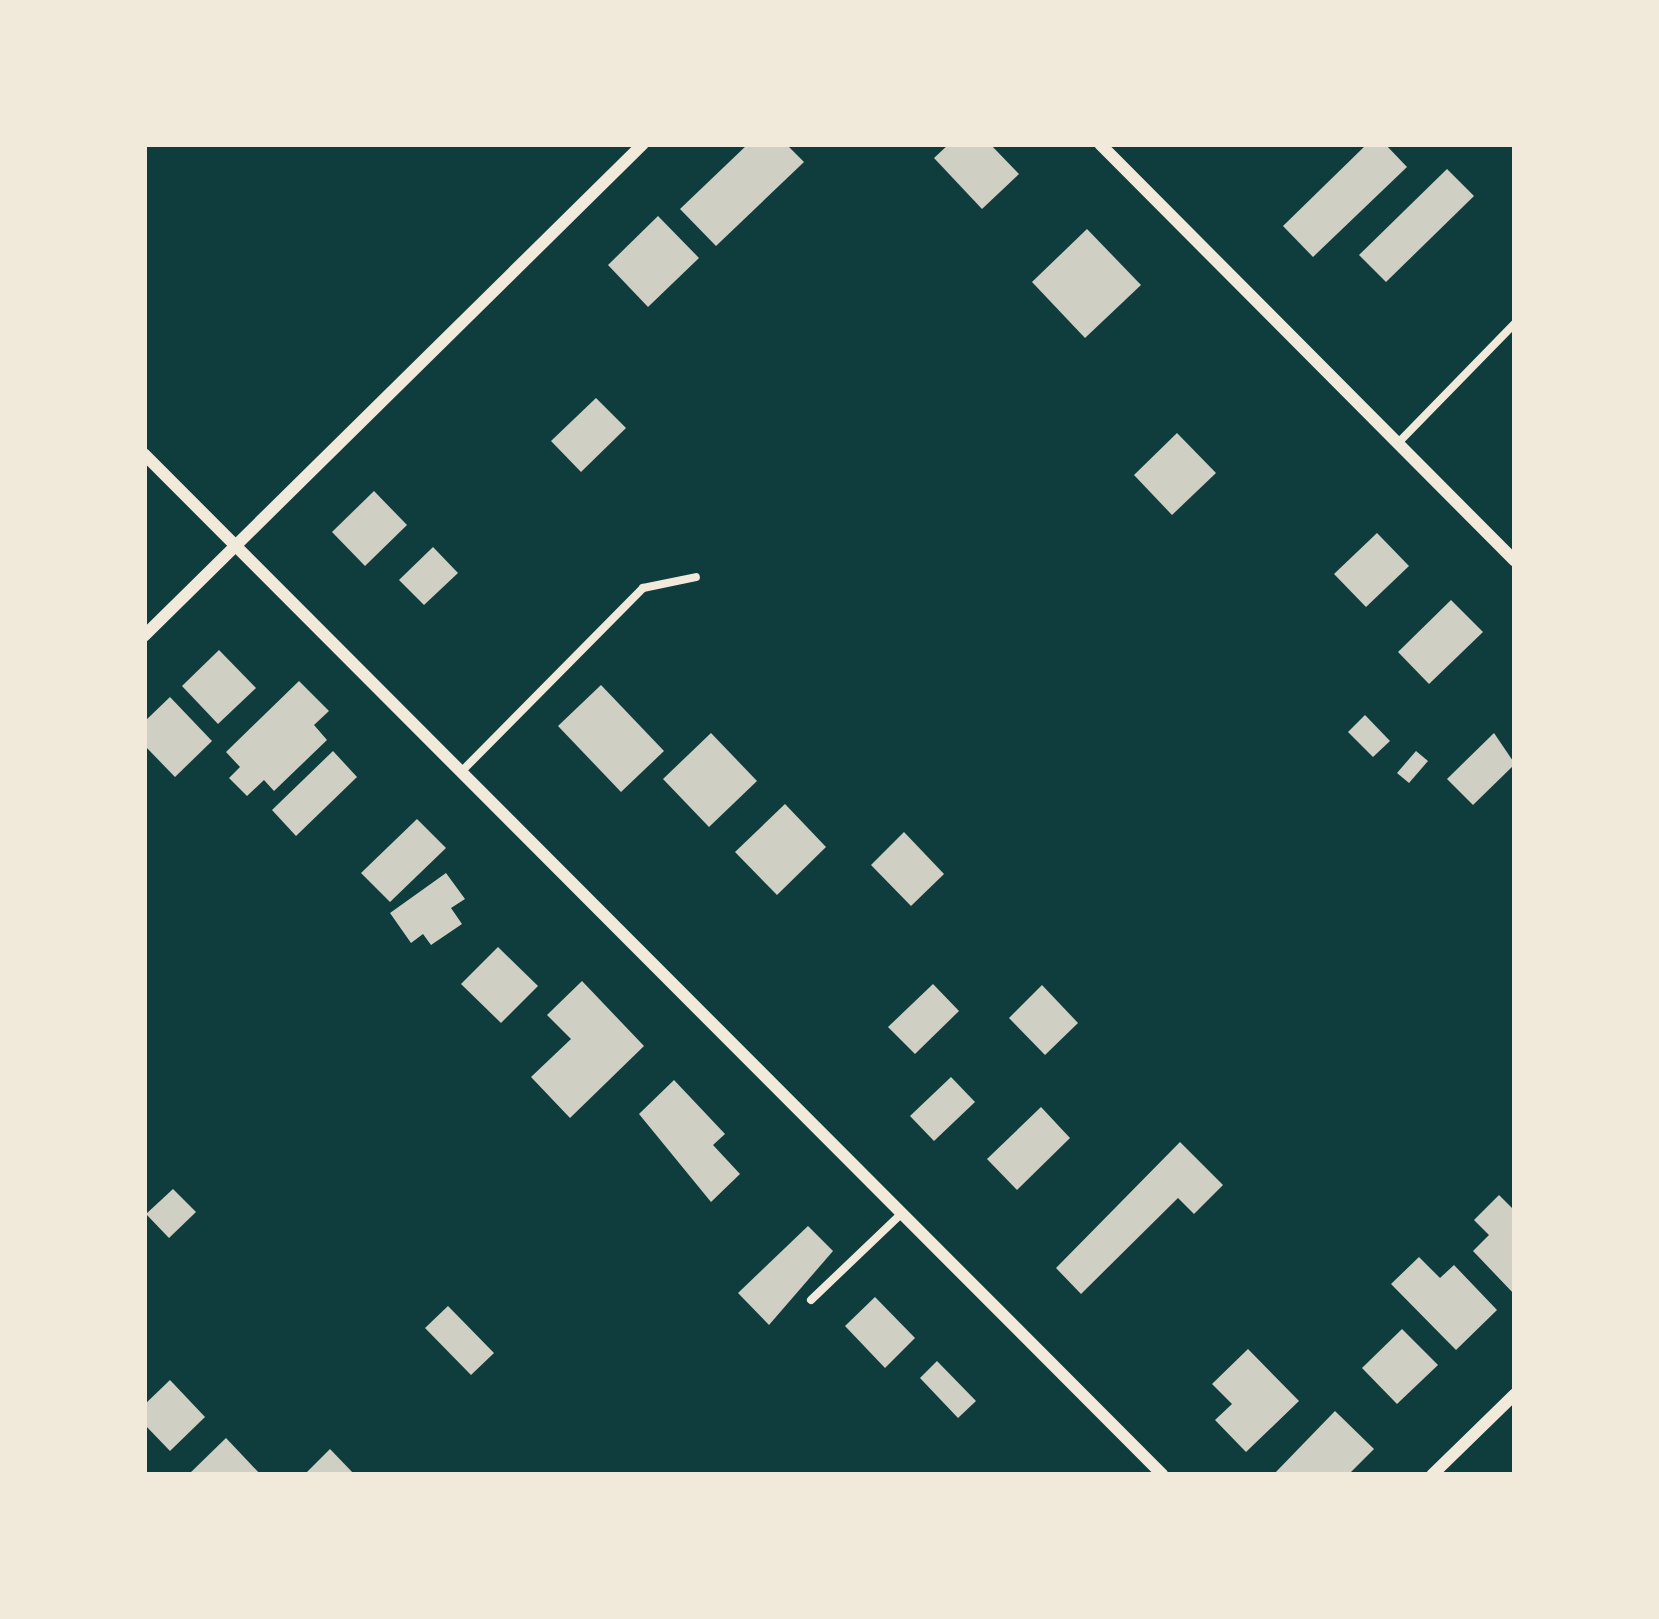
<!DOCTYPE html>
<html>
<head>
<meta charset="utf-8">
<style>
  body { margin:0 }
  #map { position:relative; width:1659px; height:1619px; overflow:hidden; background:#0f3d3e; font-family:"Source Sans 3",sans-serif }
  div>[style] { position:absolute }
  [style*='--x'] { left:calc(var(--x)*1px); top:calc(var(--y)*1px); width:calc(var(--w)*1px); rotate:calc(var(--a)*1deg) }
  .building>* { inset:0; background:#cfcfc3 }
  .service>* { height:8px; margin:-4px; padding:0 4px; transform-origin:4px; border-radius:4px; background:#f1e9da }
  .minor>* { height:12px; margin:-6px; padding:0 6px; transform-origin:6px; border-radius:6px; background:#f1e9da }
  span { translate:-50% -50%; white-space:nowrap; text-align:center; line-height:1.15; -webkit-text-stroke:9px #f1e9da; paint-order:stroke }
  .frame { position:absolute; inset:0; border:147px solid #f1e9da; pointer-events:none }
</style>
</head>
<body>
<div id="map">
  <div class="building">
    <i style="clip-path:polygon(748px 144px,786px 144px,804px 162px,716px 246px,680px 209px)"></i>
    <i style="clip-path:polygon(949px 144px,990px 144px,1019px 174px,982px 209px,934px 158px)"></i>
    <i style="clip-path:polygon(1367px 144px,1385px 144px,1407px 167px,1313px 257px,1283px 226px)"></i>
    <i style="clip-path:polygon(1447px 169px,1474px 196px,1386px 282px,1359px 255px)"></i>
    <i style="clip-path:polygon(658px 216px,699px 258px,648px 307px,608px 265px)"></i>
    <i style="clip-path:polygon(1087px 229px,1141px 285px,1085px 338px,1032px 282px)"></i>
    <i style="clip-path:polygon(596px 398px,626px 428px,581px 472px,551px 441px)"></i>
    <i style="clip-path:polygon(1177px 433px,1216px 473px,1172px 515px,1134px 475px)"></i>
    <i style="clip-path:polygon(374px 491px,407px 525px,365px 566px,332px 532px)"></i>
    <i style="clip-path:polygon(1377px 533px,1409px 566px,1366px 607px,1334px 574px)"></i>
    <i style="clip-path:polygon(433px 547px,458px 573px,424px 605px,399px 580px)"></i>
    <i style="clip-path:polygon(1451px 600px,1483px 632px,1429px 684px,1398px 652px)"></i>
    <i style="clip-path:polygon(219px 650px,256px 688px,218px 724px,182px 686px)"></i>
    <i style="clip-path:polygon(299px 681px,329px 711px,314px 725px,327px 740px,274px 791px,264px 780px,247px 796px,229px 778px,240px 767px,226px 752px)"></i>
    <i style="clip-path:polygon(601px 685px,664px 751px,621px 792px,558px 726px)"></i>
    <i style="clip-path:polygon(170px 697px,212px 741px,175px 777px,144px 745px,144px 722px)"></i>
    <i style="clip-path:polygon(1365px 715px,1390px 741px,1373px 757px,1348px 732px)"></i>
    <i style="clip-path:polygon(711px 733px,757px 781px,709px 827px,663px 779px)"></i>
    <i style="clip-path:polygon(1494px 733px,1515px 764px,1473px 805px,1447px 779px)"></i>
    <i style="clip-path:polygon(333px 751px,357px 777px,296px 836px,272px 810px)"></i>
    <i style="clip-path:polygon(1416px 751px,1428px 761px,1409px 783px,1397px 773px)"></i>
    <i style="clip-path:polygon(785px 804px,826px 847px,777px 895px,735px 852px)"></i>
    <i style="clip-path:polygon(417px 819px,446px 848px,390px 902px,361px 873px)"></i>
    <i style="clip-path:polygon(904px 832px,944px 874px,911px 906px,871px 865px)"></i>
    <i style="clip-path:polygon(446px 873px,465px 899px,451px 908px,462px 924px,431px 945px,423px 934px,411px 943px,390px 913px)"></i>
    <i style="clip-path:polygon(498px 947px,538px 986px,501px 1023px,461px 984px)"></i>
    <i style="clip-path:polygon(582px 981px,644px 1046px,570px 1118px,531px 1077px,571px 1039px,547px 1015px)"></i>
    <i style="clip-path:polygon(933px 984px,959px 1011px,915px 1054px,888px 1027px)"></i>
    <i style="clip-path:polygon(1042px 985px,1078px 1023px,1045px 1055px,1009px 1018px)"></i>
    <i style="clip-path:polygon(951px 1077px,975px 1102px,934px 1141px,910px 1116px)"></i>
    <i style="clip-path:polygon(674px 1080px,725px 1134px,713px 1145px,740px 1174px,711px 1202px,639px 1114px)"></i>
    <i style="clip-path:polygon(1041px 1107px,1070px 1138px,1017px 1190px,987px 1159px)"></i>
    <i style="clip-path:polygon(1180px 1142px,1223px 1185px,1194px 1214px,1178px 1198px,1081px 1294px,1056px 1268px)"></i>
    <i style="clip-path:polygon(173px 1189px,196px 1212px,169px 1238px,146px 1214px)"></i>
    <i style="clip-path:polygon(1499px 1195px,1515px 1211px,1515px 1295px,1473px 1251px,1489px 1235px,1474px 1220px)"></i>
    <i style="clip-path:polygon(808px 1226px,833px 1251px,769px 1325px,738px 1293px)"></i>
    <i style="clip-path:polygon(1419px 1257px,1440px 1278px,1454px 1265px,1497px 1310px,1456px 1350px,1391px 1284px)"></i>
    <i style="clip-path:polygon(875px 1297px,915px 1338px,885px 1368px,845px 1326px)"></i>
    <i style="clip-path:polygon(448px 1306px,494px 1353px,471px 1375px,425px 1328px)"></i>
    <i style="clip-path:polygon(1402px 1329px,1438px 1365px,1397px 1404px,1362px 1368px)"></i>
    <i style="clip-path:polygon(1248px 1349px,1299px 1401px,1246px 1452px,1215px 1420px,1232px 1404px,1212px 1384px)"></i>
    <i style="clip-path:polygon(937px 1361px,976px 1401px,958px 1418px,920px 1378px)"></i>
    <i style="clip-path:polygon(170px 1380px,205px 1417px,170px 1451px,144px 1424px,144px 1405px)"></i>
    <i style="clip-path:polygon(1335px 1411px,1374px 1449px,1348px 1475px,1273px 1475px)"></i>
    <i style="clip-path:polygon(226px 1438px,261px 1475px,188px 1475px)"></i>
    <i style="clip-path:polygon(330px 1449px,355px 1475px,304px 1475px)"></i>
  </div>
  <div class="service">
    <i style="--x:1399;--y:442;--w:166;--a:-45.7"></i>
    <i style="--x:461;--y:772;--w:259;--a:-45.3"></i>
    <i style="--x:643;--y:588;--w:54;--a:-11.7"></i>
    <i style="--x:811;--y:1300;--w:124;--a:-43.7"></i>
  </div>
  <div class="minor">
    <i style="--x:1100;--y:144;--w:588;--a:45.14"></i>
    <i style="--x:144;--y:454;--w:1442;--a:45.06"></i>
    <i style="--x:144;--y:636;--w:701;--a:-44.6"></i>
    <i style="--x:1432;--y:1475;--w:116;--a:-44.3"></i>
  </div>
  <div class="frame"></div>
</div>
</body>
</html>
